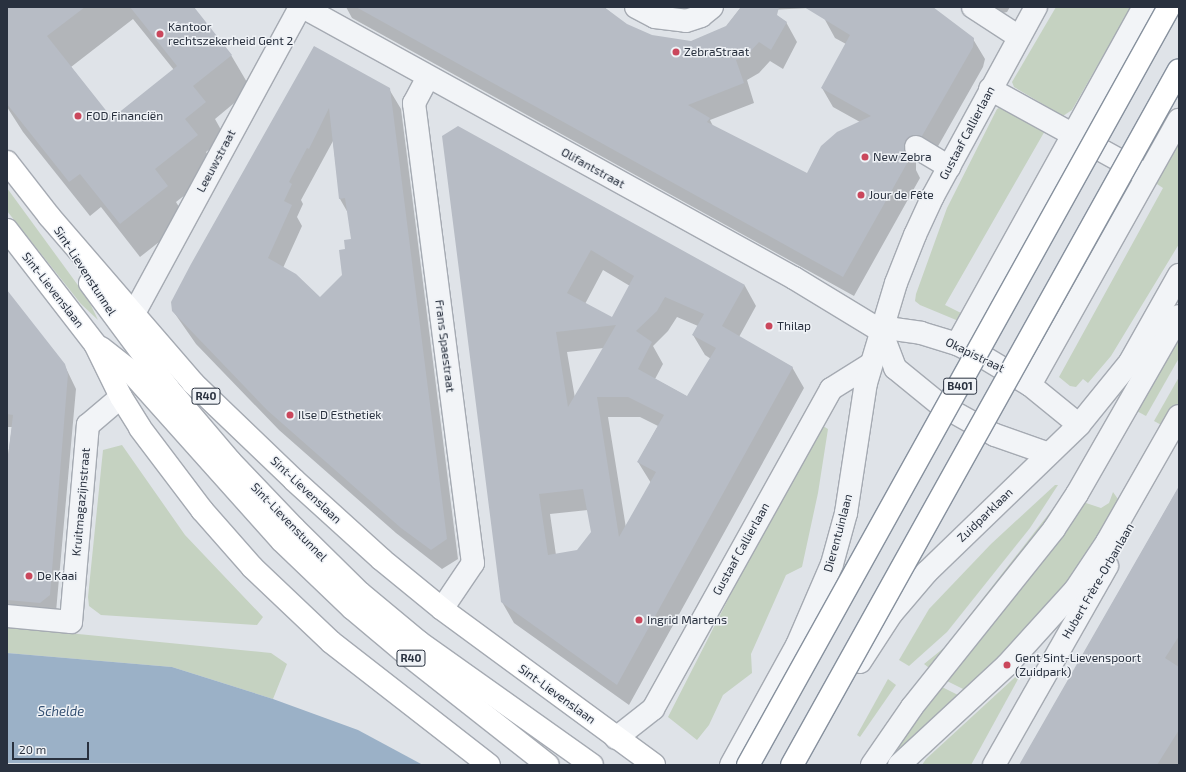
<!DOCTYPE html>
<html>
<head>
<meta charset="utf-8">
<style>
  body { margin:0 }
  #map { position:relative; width:1186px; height:772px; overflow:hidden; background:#dfe3e8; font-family:"Exo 2",sans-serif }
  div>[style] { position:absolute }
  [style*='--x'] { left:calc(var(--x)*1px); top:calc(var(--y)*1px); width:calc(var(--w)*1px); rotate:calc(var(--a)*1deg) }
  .green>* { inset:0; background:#c5d2c1 }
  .water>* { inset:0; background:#9bb1c7 }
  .shadow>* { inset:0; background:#0003 }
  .building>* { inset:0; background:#b7bcc5 }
  .roads { filter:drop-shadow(1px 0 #a5aab2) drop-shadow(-1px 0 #a5aab2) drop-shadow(0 1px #a5aab2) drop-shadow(0 -1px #a5aab2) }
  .minor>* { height:22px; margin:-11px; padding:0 11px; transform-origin:11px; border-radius:11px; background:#f2f4f7 }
  .major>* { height:22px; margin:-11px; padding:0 11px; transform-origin:11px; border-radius:11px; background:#fff }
  .highway>* { height:22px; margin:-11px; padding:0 11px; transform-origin:11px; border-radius:11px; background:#fff }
  .tram>* { height:1px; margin:-0.5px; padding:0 0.5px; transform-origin:0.5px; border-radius:0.5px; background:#798391 }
  .bridges { filter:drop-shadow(1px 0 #87919e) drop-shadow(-1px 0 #87919e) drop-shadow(0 1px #87919e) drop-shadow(0 -1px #87919e) }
  .highway-bridge>* { height:22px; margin:-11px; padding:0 11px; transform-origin:11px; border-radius:11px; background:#fff }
  .dots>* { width:11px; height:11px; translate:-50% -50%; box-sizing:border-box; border:2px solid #eff2f6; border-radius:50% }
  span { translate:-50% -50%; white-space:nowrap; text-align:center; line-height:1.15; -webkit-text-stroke:3px #eff2f6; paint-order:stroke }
  .shield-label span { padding:1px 3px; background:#eff2f6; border:1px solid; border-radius:3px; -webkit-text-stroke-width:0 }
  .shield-label { font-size:11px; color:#29313f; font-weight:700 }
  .poi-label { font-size:12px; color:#29313f }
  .left { translate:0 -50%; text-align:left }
  .street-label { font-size:12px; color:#29313f }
  .water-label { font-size:13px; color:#345072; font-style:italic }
  .frame { position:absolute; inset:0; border:8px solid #29313f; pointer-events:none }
  .scale { position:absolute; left:12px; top:742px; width:77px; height:18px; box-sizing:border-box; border:2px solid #29313f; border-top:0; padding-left:5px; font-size:12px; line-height:14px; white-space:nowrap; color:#29313f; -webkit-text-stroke:3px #eff2f6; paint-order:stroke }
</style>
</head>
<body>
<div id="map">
  <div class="green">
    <i style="clip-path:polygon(1056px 7px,1131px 7px,1072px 110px,1063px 116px,1014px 87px,1012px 82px)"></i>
    <i style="clip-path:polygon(1003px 106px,1046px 129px,945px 305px,965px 315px,961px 322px,920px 305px,915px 301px,916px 294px,947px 208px,997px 109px)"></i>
    <i style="clip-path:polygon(1179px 139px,1179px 244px,1111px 356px,1088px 383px,1083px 379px,1076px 387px,1070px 386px,1059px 377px,1163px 188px,1154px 182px)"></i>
    <i style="clip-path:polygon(7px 188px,88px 299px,98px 320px,81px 304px,7px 211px)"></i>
    <i style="clip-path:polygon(1179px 328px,1179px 358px,1146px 416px,1133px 409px)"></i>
    <i style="clip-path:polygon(1179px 377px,1179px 403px,1165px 427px,1154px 421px)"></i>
    <i style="clip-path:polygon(823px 426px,828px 429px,818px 493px,802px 567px,786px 575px,751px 654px,752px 673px,723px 695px,709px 725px,697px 740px,668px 717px,742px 572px)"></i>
    <i style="clip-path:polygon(122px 445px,185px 535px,263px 617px,257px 625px,101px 615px,89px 606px,88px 597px,103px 450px)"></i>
    <i style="clip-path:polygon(1055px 485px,1058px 485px,1030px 528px,947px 632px,909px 666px,899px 660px,929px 609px,991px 544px)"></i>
    <i style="clip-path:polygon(1113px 492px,1120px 502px,1082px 569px,969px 692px,943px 679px,1080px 501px,1101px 508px,1109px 503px)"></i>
    <i style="clip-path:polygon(1065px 493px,1070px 494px,933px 671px,924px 664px,945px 647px)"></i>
    <i style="clip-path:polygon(7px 627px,271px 653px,287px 664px,273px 699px,172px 667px,7px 653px)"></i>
    <i style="clip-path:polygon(1023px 670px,971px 765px,922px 765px,926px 759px)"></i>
    <i style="clip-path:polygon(888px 679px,896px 685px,860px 737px,857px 735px)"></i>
    <i style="clip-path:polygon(938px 685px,962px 697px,890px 765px,881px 765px)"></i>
  </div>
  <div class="water">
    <i style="clip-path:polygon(7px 653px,172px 667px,273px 699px,358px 730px,423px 765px,7px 763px)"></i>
  </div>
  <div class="shadow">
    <i style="clip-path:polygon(evenodd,7px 7px,193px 7px,231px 55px,251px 89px,215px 119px,225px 137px,206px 152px,217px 170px,176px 202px,187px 220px,140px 257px,101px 207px,90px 216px,23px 132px,7px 107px,7px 7px,133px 19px,174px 70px,112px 120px,71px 67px,133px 19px)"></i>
    <i style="clip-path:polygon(evenodd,346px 7px,604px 7px,626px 25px,651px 36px,691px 42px,726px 27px,741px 7px,930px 7px,973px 39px,985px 59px,983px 67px,933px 155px,922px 155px,916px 161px,916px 170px,920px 178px,854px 296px,352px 18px,346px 7px,830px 7px,824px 18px,835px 38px,846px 44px,822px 88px,833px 107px,860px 122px,807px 174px,713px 126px,710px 120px,754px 103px,747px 80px,759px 73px,770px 61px,783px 69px,797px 42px,786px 22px,769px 10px,830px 7px)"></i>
    <i style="clip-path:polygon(989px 7px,1010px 7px,1007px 12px,998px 14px)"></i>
    <i style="clip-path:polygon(evenodd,314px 47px,389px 89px,401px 109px,458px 559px,442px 569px,396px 533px,279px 430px,196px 344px,173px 311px,314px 47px,333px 141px,340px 199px,348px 213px,352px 240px,346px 250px,343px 275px,320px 298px,283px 268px,302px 226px,297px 217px,303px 204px,301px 200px,333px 141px)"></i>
    <i style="clip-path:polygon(evenodd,458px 127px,745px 286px,756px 306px,739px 337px,792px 367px,804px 388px,629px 705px,514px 623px,502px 602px,458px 127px,603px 270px,630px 286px,612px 318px,585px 304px,603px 270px,458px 127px,677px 317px,698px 326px,693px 335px,705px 355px,711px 359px,688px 397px,655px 379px,663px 364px,653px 346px,668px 331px,677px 317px,458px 127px,604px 348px,575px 398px,567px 352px,604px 348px,458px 127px,608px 417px,640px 417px,658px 426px,638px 462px,651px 483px,626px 528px,608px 417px,458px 127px,588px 510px,592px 533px,578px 551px,556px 555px,550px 514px,588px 510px)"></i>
    <i style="clip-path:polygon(7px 292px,64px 364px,76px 389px,56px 612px,7px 613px,7px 463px,12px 427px,7px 427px)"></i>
    <i style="clip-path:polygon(1179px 487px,1179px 765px,1020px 765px)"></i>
  </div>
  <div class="building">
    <i style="clip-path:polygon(7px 7px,85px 7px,47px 36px,112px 118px,177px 66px,130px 7px,194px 7px,232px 55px,193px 86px,206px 102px,185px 119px,198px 135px,155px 169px,168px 186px,120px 224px,80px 174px,69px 182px,7px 104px)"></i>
    <i style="clip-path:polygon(356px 7px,604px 7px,627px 24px,652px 35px,691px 41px,726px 26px,741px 7px,779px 7px,777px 15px,787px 22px,771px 50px,759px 42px,748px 54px,736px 60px,744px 83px,688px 105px,710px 118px,707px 122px,807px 173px,821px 146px,837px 132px,871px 116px,821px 88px,850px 35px,804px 7px,933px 7px,974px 38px,973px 47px,922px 136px,910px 136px,905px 141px,905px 153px,910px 158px,843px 277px)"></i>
    <i style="clip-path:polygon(evenodd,314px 46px,390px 88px,447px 539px,431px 550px,401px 528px,267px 410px,172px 311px,171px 302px,191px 264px,314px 46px,329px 108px,339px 199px,345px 198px,351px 239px,344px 240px,345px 249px,339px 250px,342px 275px,320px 297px,296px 274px,268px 258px,292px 205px,284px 201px,292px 184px,289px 182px,307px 148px,309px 149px,329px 108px)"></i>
    <i style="clip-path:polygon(evenodd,458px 126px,745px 285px,722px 326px,793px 367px,617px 685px,501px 602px,442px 136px,458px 126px,591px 250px,634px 276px,612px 317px,567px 293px,591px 250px,458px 126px,665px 297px,704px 314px,692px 335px,716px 348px,687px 396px,638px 369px,652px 342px,636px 331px,657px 311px,665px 297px,458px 126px,616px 325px,594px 363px,568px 407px,556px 332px,616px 325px,458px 126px,597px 397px,628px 397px,664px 415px,637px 462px,656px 472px,619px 537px,597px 397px,458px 126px,583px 489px,591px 532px,577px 550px,548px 555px,539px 494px,583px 489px)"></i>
    <i style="clip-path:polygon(7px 290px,65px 364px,68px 374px,50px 595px,40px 603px,7px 600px,7px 465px,13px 415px,7px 414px)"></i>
    <i style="clip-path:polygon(1179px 486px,1179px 636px,1165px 658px,1179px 667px,1179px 730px,1157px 765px,1019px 765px)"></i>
  </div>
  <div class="roads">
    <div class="minor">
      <i style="--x:303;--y:7;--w:561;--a:28.9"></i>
      <i style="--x:794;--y:278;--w:102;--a:31.3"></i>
      <i style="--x:636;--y:7;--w:21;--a:28"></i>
      <i style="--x:655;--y:17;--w:31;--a:7"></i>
      <i style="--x:686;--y:21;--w:16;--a:-18"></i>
      <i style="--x:701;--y:16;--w:14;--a:-39"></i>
      <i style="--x:973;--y:7;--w:55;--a:33.1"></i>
      <i style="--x:428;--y:77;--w:30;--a:118"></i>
      <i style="--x:414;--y:103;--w:464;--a:82.7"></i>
      <i style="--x:473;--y:563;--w:55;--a:124"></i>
      <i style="--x:990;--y:89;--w:175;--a:28.8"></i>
      <i style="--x:916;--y:147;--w:39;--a:31"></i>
      <i style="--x:133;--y:315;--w:350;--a:-61.5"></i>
      <i style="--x:881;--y:331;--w:13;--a:-9"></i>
      <i style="--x:894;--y:329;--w:27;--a:8"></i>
      <i style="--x:921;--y:333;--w:38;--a:17"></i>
      <i style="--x:957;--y:344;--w:31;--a:27"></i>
      <i style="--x:985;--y:358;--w:52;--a:31"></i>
      <i style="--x:1030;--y:385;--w:63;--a:39.2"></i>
      <i style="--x:881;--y:331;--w:40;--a:69"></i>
      <i style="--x:895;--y:368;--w:57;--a:39.3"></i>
      <i style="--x:939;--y:404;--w:64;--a:29"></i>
      <i style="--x:995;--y:435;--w:57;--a:19.4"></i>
      <i style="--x:957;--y:344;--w:385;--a:-61"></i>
      <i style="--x:1030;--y:385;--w:304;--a:-60.7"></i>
      <i style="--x:7;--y:616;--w:64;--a:5.4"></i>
      <i style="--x:71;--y:622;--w:198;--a:-85.1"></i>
      <i style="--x:88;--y:425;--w:43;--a:-40.3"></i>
      <i style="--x:860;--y:662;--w:59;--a:-56.9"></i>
      <i style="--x:892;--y:613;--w:54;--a:-49.5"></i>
      <i style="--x:927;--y:572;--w:211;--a:-44"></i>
      <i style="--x:1079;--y:425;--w:81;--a:-51"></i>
      <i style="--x:1130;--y:362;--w:100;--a:-60.6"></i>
      <i style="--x:616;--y:738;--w:47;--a:-38.1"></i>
      <i style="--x:653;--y:709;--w:366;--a:-60.9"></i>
      <i style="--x:831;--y:389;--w:47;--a:-32"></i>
      <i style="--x:731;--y:765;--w:137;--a:-61.2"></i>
      <i style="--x:797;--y:645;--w:88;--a:-66.6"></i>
      <i style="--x:832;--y:564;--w:53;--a:-74.6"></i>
      <i style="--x:846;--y:513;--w:132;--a:-81.3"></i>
      <i style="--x:866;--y:383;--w:104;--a:-73.3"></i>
      <i style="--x:896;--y:283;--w:52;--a:-68.4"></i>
      <i style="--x:915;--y:235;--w:43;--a:-65.2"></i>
      <i style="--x:933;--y:196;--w:215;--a:-61.4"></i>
      <i style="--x:872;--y:765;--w:70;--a:-55.4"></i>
      <i style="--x:912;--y:707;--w:228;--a:-51.4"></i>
      <i style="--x:1054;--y:529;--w:42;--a:-56.7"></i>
      <i style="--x:1077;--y:494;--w:205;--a:-60.2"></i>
      <i style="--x:899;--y:765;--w:147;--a:-42.8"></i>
      <i style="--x:1007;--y:665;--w:101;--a:-47.8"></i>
      <i style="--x:1075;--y:590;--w:58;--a:-56.3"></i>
      <i style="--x:1107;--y:542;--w:145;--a:-60.3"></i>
      <i style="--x:994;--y:765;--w:229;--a:-60.4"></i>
    </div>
    <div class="major">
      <i style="--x:7;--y:162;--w:68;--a:52.1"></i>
      <i style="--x:49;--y:216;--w:221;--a:49.2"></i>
      <i style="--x:193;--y:383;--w:140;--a:43.8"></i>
      <i style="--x:294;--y:480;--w:118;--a:42.2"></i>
      <i style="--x:381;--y:559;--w:79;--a:39.3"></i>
      <i style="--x:442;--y:609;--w:263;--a:36.3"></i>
      <i style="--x:7;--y:230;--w:144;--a:52.3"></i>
      <i style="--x:95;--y:344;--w:59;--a:63.9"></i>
      <i style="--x:121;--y:397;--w:36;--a:58"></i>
      <i style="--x:140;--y:428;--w:103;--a:52.9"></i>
      <i style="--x:202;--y:510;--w:76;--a:48.7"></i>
      <i style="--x:252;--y:567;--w:109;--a:43.5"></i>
      <i style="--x:331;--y:642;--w:200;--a:37.9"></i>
      <i style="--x:90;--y:283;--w:131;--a:53.4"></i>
      <i style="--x:168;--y:388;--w:96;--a:49.7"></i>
      <i style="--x:230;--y:461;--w:93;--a:46.3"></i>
      <i style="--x:101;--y:348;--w:36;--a:38"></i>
      <i style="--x:129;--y:370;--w:229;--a:48.2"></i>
    </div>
    <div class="highway">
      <i style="--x:294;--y:528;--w:93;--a:44.6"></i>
      <i style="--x:360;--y:593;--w:77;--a:39.7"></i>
      <i style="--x:419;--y:642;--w:212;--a:35.4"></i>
      <i style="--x:282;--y:541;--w:98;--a:43.8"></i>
      <i style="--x:353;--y:609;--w:65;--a:40"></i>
      <i style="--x:403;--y:651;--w:184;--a:38.2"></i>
    </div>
  </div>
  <div class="tram">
    <i style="--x:872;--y:765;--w:1;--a:-45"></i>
  </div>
  <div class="bridges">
    <div class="highway-bridge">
      <i style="--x:748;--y:765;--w:867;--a:-60.95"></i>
      <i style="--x:792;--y:765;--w:795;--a:-60.89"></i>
    </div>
  </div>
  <div class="dots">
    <i style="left:160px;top:34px;background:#ca475c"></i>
    <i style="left:676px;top:52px;background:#ca475c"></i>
    <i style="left:78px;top:116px;background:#ca475c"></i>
    <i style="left:865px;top:157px;background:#ca475c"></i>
    <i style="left:861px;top:195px;background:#ca475c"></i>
    <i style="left:769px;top:326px;background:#ca475c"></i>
    <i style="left:290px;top:415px;background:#ca475c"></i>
    <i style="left:29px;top:576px;background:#ca475c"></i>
    <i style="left:639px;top:620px;background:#ca475c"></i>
    <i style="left:1007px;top:665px;background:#ca475c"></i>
  </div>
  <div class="shield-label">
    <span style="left:960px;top:386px">B401</span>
    <span style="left:206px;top:396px">R40</span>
    <span style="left:411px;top:658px">R40</span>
  </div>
  <div class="poi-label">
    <span class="left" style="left:168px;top:34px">Kantoor<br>rechtszekerheid Gent 2</span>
    <span class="left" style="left:684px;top:52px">ZebraStraat</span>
    <span class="left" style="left:86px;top:116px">FOD Financiën</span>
    <span class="left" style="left:873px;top:157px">New Zebra</span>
    <span class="left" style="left:869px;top:195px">Jour de Fête</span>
    <span class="left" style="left:777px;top:326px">Thilap</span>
    <span class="left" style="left:298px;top:415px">Ilse D Esthetiek</span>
    <span class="left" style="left:37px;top:576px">De Kaai</span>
    <span class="left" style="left:647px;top:620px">Ingrid Martens</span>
    <span class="left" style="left:1015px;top:665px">Gent Sint-Lievenspoort<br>(Zuidpark)</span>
  </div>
  <div class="street-label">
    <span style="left:967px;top:133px;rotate:-62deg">Gustaaf Callierlaan</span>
    <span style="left:216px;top:161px;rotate:-62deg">Leeuwstraat</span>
    <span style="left:593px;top:168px;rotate:29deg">Olifantstraat</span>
    <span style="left:85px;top:271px;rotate:57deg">Sint-Lievenstunnel</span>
    <span style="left:53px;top:290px;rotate:52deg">Sint-Lievenslaan</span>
    <span style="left:445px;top:346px;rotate:83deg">Frans Spaestraat</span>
    <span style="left:975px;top:355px;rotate:26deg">Okapistraat</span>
    <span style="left:306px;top:490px;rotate:43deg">Sint-Lievenslaan</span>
    <span style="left:81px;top:502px;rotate:-85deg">Kruitmagazijnstraat</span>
    <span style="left:985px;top:515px;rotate:-44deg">Zuidparklaan</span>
    <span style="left:289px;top:522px;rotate:46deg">Sint-Lievenstunnel</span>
    <span style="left:838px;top:533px;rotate:-75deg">Dierentuinlaan</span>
    <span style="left:741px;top:549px;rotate:-61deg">Gustaaf Callierlaan</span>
    <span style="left:1098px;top:581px;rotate:-60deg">Hubert Frère-Orbanlaan</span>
    <span style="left:557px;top:694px;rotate:36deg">Sint-Lievenslaan</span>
  </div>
  <div class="water-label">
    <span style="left:61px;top:711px">Schelde</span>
  </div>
  <div class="frame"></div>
  <div class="scale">20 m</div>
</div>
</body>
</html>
